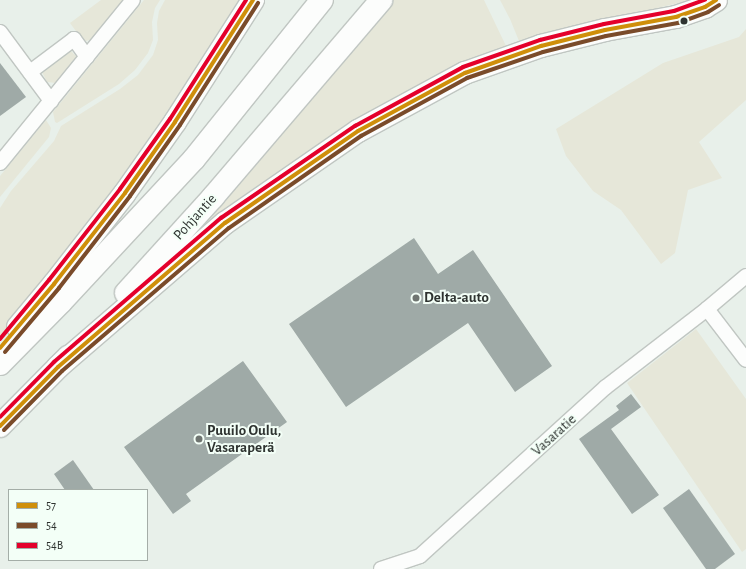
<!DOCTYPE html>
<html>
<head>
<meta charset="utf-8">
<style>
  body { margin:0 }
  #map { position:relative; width:746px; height:569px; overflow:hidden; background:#e8f0ea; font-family:"Alegreya Sans",sans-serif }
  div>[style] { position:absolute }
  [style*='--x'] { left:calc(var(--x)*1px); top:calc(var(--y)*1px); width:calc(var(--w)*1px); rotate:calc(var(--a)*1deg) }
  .green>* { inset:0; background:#e6e7d9 }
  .building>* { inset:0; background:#9faaa7 }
  .roads { filter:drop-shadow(1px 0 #c0c6c2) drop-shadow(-1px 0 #c0c6c2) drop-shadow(0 1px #c0c6c2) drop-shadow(0 -1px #c0c6c2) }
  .minor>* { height:14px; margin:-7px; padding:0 7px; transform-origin:7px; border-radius:7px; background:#fcfdfc }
  .motorway>* { height:22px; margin:-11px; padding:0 11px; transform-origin:11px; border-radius:11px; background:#fcfdfc }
  .bus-1>* { height:4px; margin:-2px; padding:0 2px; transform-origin:2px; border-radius:2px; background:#cf8f0a }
  .bus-2>* { height:4px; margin:-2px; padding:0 2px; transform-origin:2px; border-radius:2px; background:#7a4b2a }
  .bus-3>* { height:4px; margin:-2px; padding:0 2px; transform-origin:2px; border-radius:2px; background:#e4002b }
  .dots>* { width:11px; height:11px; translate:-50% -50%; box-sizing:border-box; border:2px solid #f3fff7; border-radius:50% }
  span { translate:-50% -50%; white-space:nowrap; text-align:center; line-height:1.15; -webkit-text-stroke:4px #f3fff7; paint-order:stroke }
  .street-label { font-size:15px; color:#2e3330 }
  .poi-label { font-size:15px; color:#2e3330; font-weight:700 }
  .left { translate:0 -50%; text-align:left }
  .legend { position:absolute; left:8px; top:489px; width:140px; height:72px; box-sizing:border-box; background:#f3fff7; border:1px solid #a4ada7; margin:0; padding:5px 7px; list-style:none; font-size:12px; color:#2e3330 }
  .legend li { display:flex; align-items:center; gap:8px; height:20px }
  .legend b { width:20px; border:1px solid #a4ada7 }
</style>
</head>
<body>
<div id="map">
  <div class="green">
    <i style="clip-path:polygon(101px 0,125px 0,93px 39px,86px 41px,81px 38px,70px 23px)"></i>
    <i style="clip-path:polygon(144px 0,160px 0,155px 8px,152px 22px,153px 40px,148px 53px,135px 70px,119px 84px,57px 123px,55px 122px,53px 112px)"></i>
    <i style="clip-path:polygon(165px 0,246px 0,50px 281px,0 337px,0 208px,11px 191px,54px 141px,61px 126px,120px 89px,138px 75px,153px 55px,158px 40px,157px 23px,159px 11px)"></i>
    <i style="clip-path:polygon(393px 0,484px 0,507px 48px,182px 246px)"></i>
    <i style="clip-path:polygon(500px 0,691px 0,519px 41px,510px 19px)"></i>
    <i style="clip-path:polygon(746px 29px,746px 100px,699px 142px,722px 178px,688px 190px,675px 253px,661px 264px,621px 210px,593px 191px,566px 156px,556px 129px,663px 63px,739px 37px)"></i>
    <i style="clip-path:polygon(71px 51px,76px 56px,75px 61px,56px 83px,47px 82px,42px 72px)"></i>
    <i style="clip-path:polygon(46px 120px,51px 128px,49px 137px,0 197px,0 176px)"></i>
    <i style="clip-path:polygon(696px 329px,746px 399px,746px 549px,742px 552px,627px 383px)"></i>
  </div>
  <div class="building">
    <i style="clip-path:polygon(0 63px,26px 97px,0 116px)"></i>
    <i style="clip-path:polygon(414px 238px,438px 274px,473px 250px,552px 366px,515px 392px,468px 323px,346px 407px,289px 324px)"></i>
    <i style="clip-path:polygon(243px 361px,287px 422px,186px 494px,191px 501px,173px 514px,124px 447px)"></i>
    <i style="clip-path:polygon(631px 394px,641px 407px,611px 429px,659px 495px,632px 514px,579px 439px,619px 410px,616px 406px)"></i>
    <i style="clip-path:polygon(73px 460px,94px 490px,65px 490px,54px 474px)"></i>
    <i style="clip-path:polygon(689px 489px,735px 554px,715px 569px,706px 569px,663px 508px)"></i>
  </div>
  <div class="roads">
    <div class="minor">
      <i style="--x:0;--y:32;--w:86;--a:53.5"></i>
      <i style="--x:30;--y:72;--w:55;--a:-36.9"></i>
      <i style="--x:74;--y:39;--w:22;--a:54"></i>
      <i style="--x:0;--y:163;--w:210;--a:-50.8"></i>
      <i style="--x:746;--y:276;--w:51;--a:139.8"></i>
      <i style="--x:707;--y:309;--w:64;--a:52.6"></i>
      <i style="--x:381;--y:569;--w:41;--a:-18.4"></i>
      <i style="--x:420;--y:556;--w:251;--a:-42.3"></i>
      <i style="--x:606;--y:387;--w:128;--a:-37.7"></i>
    </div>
    <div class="motorway">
      <i style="--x:126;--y:293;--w:130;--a:-47.8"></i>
      <i style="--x:213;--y:197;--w:259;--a:-49.5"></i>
      <i style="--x:18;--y:327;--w:56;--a:-50.1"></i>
      <i style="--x:54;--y:284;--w:115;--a:-52"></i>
      <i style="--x:125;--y:193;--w:87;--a:-54.8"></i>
      <i style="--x:175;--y:122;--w:145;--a:-57.4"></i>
      <i style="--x:0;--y:364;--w:87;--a:-45.5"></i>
      <i style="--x:61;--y:302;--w:195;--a:-47.1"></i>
      <i style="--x:194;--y:159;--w:204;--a:-51.2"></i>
      <i style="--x:58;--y:367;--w:221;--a:-40.8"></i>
      <i style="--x:225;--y:223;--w:162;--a:-34.7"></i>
      <i style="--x:358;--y:131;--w:122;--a:-28.5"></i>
      <i style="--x:465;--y:73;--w:81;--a:-19.6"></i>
      <i style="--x:541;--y:46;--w:66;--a:-14"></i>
      <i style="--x:605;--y:30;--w:72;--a:-10.4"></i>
      <i style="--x:676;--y:17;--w:31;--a:-19"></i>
      <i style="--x:705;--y:7;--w:13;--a:-32"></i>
      <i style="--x:0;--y:426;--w:97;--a:-45.4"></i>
    </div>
  </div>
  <div class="bus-1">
    <i style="--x:0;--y:348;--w:84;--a:-49.8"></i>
    <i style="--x:54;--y:284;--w:115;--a:-52"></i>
    <i style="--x:125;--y:193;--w:87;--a:-54.8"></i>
    <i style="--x:175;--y:122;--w:145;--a:-57.4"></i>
    <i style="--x:0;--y:426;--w:83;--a:-45.5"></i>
    <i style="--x:58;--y:367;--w:221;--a:-40.8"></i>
    <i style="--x:225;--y:223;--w:162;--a:-34.7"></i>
    <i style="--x:358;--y:131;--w:122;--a:-28.5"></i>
    <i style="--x:465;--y:73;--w:81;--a:-19.6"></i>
    <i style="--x:541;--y:46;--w:66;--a:-14"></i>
    <i style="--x:605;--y:30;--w:72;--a:-10.4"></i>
    <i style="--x:676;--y:17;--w:31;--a:-19"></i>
    <i style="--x:705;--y:7;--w:13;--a:-32"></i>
  </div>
  <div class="bus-2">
    <i style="--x:5;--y:352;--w:84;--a:-49.8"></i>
    <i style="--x:59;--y:288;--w:116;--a:-52.3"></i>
    <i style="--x:130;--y:196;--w:87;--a:-54.8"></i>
    <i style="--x:180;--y:125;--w:145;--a:-57.4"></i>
    <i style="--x:4;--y:430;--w:83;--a:-45.5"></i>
    <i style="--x:62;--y:371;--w:220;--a:-40.6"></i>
    <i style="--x:229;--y:228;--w:161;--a:-34.9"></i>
    <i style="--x:361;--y:136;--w:121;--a:-28.7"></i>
    <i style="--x:467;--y:78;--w:80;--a:-18.9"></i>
    <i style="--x:543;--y:52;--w:65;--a:-14.3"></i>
    <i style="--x:606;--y:36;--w:73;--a:-10.2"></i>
    <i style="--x:678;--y:23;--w:32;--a:-20"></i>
    <i style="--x:708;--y:12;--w:13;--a:-32"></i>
  </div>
  <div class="bus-3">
    <i style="--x:0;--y:339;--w:77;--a:-50.3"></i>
    <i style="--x:49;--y:280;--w:115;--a:-52"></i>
    <i style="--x:120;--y:189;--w:86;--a:-54.5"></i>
    <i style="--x:170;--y:119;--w:141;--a:-57.4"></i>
    <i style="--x:0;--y:417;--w:77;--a:-45.5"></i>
    <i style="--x:54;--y:362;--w:221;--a:-40.8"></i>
    <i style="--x:221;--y:218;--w:163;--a:-34.5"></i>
    <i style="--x:355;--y:126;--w:123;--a:-28.6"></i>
    <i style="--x:463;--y:67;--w:82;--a:-19.3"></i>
    <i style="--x:540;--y:40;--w:66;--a:-14"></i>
    <i style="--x:604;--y:24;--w:71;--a:-10.5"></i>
    <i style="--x:674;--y:11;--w:33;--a:-20"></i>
  </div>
  <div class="dots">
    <i style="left:684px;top:21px;background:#2e3330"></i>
    <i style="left:416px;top:298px;background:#6f7571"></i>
    <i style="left:199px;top:439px;background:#6f7571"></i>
  </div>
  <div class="street-label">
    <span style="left:195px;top:217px;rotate:-48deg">Pohjantie</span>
    <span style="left:554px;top:435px;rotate:-42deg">Vasaratie</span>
  </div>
  <div class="poi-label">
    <span class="left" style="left:424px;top:298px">Delta-auto</span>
    <span class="left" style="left:207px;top:439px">Puuilo Oulu,<br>Vasaraperä</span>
  </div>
  <ul class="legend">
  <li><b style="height:5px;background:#cf8f0a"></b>57</li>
  <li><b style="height:5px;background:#7a4b2a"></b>54</li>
  <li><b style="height:5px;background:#e4002b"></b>54B</li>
  </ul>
</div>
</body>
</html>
